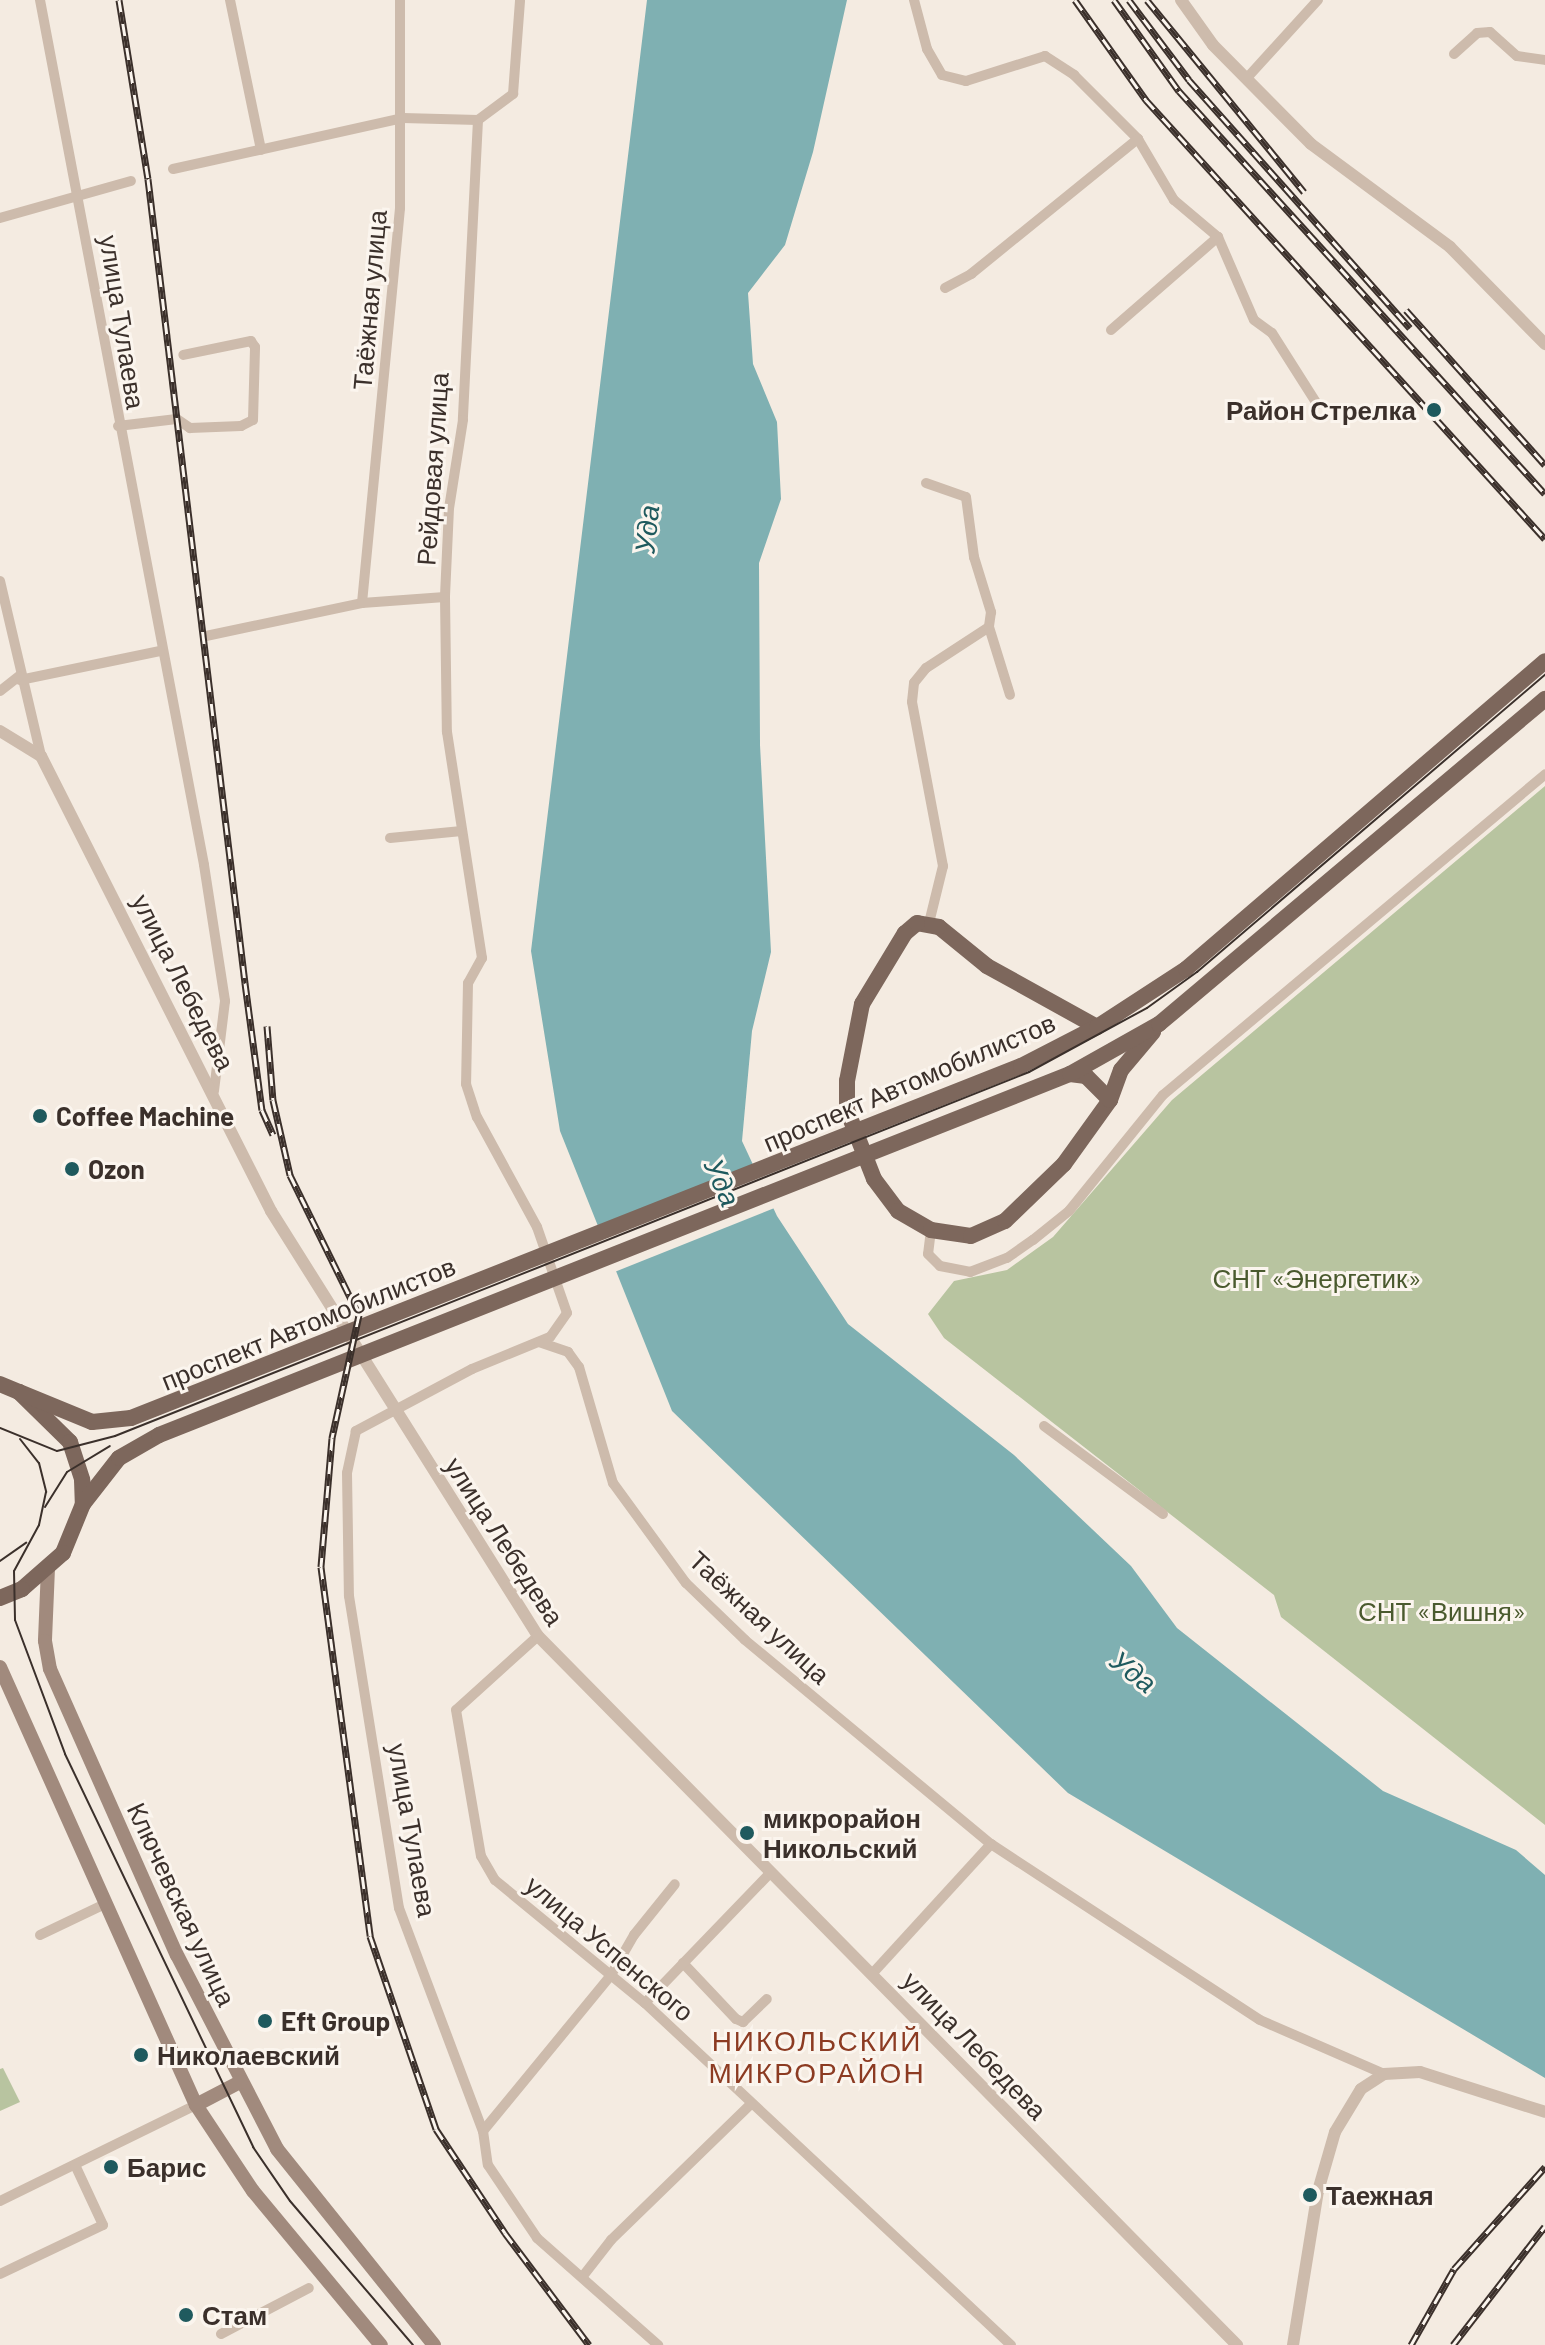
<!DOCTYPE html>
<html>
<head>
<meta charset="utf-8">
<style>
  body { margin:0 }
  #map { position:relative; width:1545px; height:2345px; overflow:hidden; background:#f4ebe1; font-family:Barlow,sans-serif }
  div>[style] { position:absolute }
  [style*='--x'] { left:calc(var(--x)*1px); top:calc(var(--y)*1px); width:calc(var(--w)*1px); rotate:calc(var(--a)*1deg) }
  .green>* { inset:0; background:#b8c4a0 }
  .water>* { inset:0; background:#7fb0b2 }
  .pier>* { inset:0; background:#f4ebe1 }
  .minor>* { height:10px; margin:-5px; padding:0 5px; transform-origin:5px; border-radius:5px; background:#cdbbac }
  .tertiary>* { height:12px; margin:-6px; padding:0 6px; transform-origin:6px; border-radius:6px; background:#cdbbac }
  .secondary>* { height:14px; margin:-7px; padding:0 7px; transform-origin:7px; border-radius:7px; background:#a18a7d }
  .primary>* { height:16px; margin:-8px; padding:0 8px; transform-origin:8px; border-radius:8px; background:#7d675c }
  .tram>* { height:2px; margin:-1px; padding:0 1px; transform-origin:1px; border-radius:1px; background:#3b302b }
  .rail>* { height:7px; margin-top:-3.5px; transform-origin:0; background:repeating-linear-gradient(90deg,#fbf5ee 0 12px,#3b302b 0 24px); box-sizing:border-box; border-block:2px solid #3b302b }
  .dots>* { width:22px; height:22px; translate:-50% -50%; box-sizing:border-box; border:4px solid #fbf5ee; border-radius:50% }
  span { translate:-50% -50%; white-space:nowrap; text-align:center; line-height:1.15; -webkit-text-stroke:6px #fbf5ee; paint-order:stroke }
  .street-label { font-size:26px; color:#3b302b }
  .poi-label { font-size:26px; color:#3b302b; font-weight:700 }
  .right { translate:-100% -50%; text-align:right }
  .left { translate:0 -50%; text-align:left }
  .park-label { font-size:26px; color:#4a5a2e }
  .water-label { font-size:28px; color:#1f5a5e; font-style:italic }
  .neighbourhood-label { font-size:28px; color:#8c3b22; letter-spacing:2px }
</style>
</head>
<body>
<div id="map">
  <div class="green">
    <i style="clip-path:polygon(1545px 786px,1545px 1825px,1281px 1617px,1274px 1595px,944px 1338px,928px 1314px,954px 1281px,1007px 1270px,1053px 1237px,1172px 1100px)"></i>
    <i style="clip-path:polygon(3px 2068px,20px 2102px,0 2111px,0 2069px)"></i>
  </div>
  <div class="water">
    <i style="clip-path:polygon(647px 0,847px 0,813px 152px,785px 245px,748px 293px,753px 364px,777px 422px,781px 499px,759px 563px,760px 745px,771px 952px,752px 1031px,742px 1141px,777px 1216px,848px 1324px,1014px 1455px,1131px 1566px,1177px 1628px,1383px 1791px,1516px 1850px,1545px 1875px,1545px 2078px,1068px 1793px,672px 1411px,560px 1131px,531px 951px)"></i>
  </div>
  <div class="pier">
    <i style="clip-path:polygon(757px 1163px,777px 1207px,612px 1273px,594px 1227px)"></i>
  </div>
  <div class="minor">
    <i style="--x:40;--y:0;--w:880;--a:79.26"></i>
    <i style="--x:204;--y:865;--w:138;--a:81.2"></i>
    <i style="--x:225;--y:1001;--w:91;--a:97"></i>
    <i style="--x:230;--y:0;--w:153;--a:78.3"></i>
    <i style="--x:914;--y:0;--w:51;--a:75.1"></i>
    <i style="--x:927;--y:49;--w:30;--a:60"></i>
    <i style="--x:942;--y:75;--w:25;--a:14"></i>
    <i style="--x:966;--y:81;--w:83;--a:-17.6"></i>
    <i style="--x:1045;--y:56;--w:35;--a:33"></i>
    <i style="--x:1074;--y:75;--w:91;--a:45"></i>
    <i style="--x:1138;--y:139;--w:71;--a:59.5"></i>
    <i style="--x:1174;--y:200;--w:57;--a:40.1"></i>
    <i style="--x:1218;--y:237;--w:90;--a:66.6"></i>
    <i style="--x:1254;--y:320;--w:22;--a:36"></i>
    <i style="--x:1272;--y:333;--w:84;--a:57.6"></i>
    <i style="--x:1454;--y:54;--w:31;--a:-42"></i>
    <i style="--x:1477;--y:33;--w:13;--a:-4"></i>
    <i style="--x:1490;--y:32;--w:36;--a:42"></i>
    <i style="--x:1517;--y:56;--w:28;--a:8"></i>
    <i style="--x:1246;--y:79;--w:107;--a:-47.7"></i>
    <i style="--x:478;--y:120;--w:300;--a:92.9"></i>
    <i style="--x:463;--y:420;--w:89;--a:99"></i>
    <i style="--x:449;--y:508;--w:89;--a:92.6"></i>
    <i style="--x:445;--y:597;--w:135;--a:89.2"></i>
    <i style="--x:447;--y:732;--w:229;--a:81.2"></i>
    <i style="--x:482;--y:958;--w:29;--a:119"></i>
    <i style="--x:468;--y:983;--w:101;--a:91.1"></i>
    <i style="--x:466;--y:1084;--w:35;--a:72"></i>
    <i style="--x:477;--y:1117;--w:125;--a:61.4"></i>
    <i style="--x:537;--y:1227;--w:91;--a:70.8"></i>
    <i style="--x:567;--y:1313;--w:29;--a:125"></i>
    <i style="--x:550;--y:1337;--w:84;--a:157.7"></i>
    <i style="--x:472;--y:1369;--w:132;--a:151.9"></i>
    <i style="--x:356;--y:1431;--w:43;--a:102.1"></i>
    <i style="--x:347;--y:1473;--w:123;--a:89.1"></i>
    <i style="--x:349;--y:1596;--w:316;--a:80.9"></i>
    <i style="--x:399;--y:1908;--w:238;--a:69.4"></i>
    <i style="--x:483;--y:2131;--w:34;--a:82"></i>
    <i style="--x:488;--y:2165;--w:88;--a:56.1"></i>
    <i style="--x:537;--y:2238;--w:162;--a:41.5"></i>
    <i style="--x:478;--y:120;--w:44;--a:-36.6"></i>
    <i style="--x:513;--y:94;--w:94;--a:-85.7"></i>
    <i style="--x:173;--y:169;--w:236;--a:-12.5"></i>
    <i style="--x:403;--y:118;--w:75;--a:1.5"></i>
    <i style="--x:0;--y:218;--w:136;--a:-15.8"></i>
    <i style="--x:945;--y:288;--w:30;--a:-28"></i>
    <i style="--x:971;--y:274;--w:215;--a:-39"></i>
    <i style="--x:1111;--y:330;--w:142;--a:-41"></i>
    <i style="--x:118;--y:426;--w:59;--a:-6.8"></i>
    <i style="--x:177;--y:419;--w:16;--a:35"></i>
    <i style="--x:190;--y:428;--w:51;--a:-2.2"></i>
    <i style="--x:241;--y:426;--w:13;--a:-27"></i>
    <i style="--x:253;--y:420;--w:73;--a:-88.4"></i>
    <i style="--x:255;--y:347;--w:7;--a:-124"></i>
    <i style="--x:251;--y:341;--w:69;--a:168.4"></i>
    <i style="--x:926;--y:483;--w:42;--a:19.3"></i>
    <i style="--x:966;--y:497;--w:61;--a:82.4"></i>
    <i style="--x:974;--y:557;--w:58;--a:72.8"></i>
    <i style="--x:991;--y:612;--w:15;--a:98"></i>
    <i style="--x:989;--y:627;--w:75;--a:146.9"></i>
    <i style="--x:926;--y:668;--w:19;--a:129"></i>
    <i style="--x:914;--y:683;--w:19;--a:96"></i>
    <i style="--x:912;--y:702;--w:167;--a:79.3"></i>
    <i style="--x:943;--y:866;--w:59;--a:103.8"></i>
    <i style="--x:0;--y:581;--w:180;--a:76.8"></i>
    <i style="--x:362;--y:603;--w:397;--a:-84.5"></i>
    <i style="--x:400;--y:208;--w:208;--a:-90"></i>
    <i style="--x:989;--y:627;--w:71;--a:72.8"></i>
    <i style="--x:206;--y:636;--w:159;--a:-11.9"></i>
    <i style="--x:362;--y:603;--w:83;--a:-4.1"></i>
    <i style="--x:20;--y:680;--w:143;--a:-11.7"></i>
    <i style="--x:0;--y:691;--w:24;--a:-38"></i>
    <i style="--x:390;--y:838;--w:72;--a:-5.6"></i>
    <i style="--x:931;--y:1230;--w:24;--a:97"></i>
    <i style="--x:928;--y:1254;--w:17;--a:45"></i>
    <i style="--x:940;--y:1266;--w:31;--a:11"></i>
    <i style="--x:970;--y:1272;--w:40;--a:-21"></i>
    <i style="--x:1007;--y:1258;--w:32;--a:-35"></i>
    <i style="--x:1033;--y:1240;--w:46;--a:-38.9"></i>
    <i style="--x:1069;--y:1211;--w:149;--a:-51"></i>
    <i style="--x:1163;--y:1095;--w:499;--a:-40"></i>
    <i style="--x:539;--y:1342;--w:31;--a:19"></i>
    <i style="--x:568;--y:1352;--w:19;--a:54"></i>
    <i style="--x:579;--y:1367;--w:121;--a:73.7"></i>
    <i style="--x:613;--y:1483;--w:124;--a:53.9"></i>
    <i style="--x:686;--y:1583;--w:82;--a:44"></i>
    <i style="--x:745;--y:1640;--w:320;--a:39.7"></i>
    <i style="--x:991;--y:1844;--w:175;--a:132.5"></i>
    <i style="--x:1044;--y:1426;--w:148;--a:36.5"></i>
    <i style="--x:538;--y:1636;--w:110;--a:137.9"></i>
    <i style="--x:456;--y:1710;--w:148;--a:80.3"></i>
    <i style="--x:481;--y:1856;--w:28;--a:60"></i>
    <i style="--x:495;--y:1880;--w:194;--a:39.4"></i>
    <i style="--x:645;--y:2003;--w:501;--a:43.06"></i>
    <i style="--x:991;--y:1844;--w:321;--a:33.2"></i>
    <i style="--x:1260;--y:2020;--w:135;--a:23.5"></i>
    <i style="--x:40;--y:1935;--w:72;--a:-25.5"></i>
    <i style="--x:683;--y:1963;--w:77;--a:46.6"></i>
    <i style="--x:736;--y:2019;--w:8;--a:23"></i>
    <i style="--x:743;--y:2022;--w:33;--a:-44"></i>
    <i style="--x:645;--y:2003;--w:179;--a:-46.1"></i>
    <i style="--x:483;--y:2131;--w:202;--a:-50.6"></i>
    <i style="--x:611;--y:1975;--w:46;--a:-60.1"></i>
    <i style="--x:634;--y:1935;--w:65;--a:-51.2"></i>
    <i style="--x:0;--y:2201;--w:218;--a:-26.1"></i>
    <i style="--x:0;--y:2274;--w:114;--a:-25.4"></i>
    <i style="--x:103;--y:2225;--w:66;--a:-115"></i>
    <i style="--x:583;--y:2276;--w:46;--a:-52.1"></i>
    <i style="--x:611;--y:2240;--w:195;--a:-44.2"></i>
    <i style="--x:221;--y:2334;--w:99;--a:-27.6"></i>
  </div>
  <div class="tertiary">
    <i style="--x:1181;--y:0;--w:55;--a:54.6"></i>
    <i style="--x:1213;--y:45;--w:139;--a:45.3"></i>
    <i style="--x:1311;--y:144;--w:173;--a:36.5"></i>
    <i style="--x:1450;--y:247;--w:136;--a:45.6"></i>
    <i style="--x:0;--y:731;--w:48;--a:31.4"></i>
    <i style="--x:41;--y:756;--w:510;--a:63.18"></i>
    <i style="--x:271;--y:1211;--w:502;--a:57.86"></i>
    <i style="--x:538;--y:1636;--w:996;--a:45.41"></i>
    <i style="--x:1293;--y:2345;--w:156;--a:-80.8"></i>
    <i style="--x:1318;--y:2191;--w:61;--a:-73.9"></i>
    <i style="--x:1335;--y:2132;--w:50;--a:-58.8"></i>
    <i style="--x:1361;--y:2089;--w:27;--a:-33"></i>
    <i style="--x:1384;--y:2074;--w:36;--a:-3"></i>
    <i style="--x:1420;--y:2072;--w:131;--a:17.7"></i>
  </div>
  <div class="secondary">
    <i style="--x:48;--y:1568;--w:73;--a:92.4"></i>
    <i style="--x:45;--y:1641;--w:28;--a:80"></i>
    <i style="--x:50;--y:1669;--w:313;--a:66.1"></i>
    <i style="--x:177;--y:1955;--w:218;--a:62.7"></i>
    <i style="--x:277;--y:2149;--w:251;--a:51.3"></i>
    <i style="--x:0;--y:1667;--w:480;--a:65.9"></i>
    <i style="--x:196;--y:2105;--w:103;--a:56.5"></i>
    <i style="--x:253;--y:2191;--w:200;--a:50.3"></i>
    <i style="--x:196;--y:2105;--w:50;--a:-27.6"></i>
  </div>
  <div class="primary">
    <i style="--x:1097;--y:1027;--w:126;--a:-151"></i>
    <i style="--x:987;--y:966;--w:62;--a:-140.9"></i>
    <i style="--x:939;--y:927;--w:22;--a:-170"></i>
    <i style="--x:917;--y:923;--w:16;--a:140"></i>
    <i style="--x:905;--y:933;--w:83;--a:121.2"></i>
    <i style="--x:862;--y:1004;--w:78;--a:101"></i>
    <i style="--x:847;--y:1081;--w:29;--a:90"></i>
    <i style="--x:847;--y:1110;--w:74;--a:68.6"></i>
    <i style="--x:874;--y:1179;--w:40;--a:53"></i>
    <i style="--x:898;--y:1211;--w:38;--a:30"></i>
    <i style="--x:931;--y:1230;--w:40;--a:8.5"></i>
    <i style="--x:971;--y:1236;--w:37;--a:-24"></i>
    <i style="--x:1005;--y:1221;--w:82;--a:-44"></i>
    <i style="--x:1064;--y:1164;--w:79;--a:-54.3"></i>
    <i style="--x:1110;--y:1100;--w:32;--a:-70"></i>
    <i style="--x:1121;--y:1070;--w:50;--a:-49.9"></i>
    <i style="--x:1070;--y:1074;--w:16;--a:7"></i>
    <i style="--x:1086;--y:1076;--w:34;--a:45"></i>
    <i style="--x:0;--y:1384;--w:21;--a:23"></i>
    <i style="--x:19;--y:1392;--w:71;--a:44.4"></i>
    <i style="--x:70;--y:1442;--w:40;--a:72"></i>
    <i style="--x:82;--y:1480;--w:24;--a:88"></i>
    <i style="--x:83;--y:1504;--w:53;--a:112.2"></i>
    <i style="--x:63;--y:1553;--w:55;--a:138.7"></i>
    <i style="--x:22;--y:1589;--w:24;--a:158"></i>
    <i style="--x:19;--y:1392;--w:79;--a:22.3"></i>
    <i style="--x:92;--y:1422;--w:39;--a:-6"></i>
    <i style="--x:131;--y:1418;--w:957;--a:-21.58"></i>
    <i style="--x:1021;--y:1066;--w:85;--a:-27.2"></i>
    <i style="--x:1097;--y:1027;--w:106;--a:-33.1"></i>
    <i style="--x:1186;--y:969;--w:473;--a:-40.6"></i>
    <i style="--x:83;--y:1504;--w:58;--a:-52"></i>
    <i style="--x:119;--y:1458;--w:46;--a:-29.9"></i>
    <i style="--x:159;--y:1435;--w:980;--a:-21.62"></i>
    <i style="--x:1070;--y:1074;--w:102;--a:-29.3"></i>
    <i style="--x:1159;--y:1024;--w:505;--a:-40.1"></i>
  </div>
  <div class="tram">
    <i style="--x:0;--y:1428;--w:61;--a:22"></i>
    <i style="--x:57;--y:1451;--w:60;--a:-14.5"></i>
    <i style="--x:115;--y:1436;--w:984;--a:-21.71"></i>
    <i style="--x:1029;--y:1072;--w:134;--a:-28.5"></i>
    <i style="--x:1147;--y:1008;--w:62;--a:-35.8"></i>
    <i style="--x:1197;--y:972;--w:458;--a:-40.5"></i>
    <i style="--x:20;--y:1439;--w:31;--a:52"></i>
    <i style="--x:39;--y:1463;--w:30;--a:76"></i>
    <i style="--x:46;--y:1492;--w:34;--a:102"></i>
    <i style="--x:39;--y:1525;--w:52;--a:118.5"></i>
    <i style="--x:14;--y:1571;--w:49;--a:88.8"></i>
    <i style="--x:15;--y:1620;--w:143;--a:69.5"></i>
    <i style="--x:65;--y:1754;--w:436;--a:64.4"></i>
    <i style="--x:253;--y:2147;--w:65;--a:55.6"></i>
    <i style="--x:290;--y:2201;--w:189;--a:49.5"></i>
    <i style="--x:45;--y:1507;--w:41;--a:-57.8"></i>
    <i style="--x:67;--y:1472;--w:50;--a:-31.2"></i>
    <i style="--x:0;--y:1561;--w:32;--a:-35"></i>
  </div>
  <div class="rail">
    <i style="--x:119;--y:0;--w:181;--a:80.8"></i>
    <i style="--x:148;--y:179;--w:810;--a:83.12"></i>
    <i style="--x:245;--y:983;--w:128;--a:82.4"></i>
    <i style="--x:262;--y:1110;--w:27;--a:66"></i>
    <i style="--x:1075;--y:0;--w:123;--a:54.6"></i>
    <i style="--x:1146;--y:100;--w:593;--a:47.73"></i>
    <i style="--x:1114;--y:0;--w:112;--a:54.5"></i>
    <i style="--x:1179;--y:91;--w:544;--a:47.75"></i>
    <i style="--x:1129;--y:0;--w:100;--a:53.1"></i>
    <i style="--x:1189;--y:80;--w:332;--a:48.3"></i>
    <i style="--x:1147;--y:0;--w:248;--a:50.7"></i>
    <i style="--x:1406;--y:310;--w:208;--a:48.1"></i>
    <i style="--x:267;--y:1026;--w:74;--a:85.4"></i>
    <i style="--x:273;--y:1100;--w:77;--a:77.2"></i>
    <i style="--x:290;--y:1175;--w:156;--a:63.8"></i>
    <i style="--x:359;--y:1315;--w:126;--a:102.4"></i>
    <i style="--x:332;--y:1438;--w:129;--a:94.9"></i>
    <i style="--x:321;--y:1567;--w:372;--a:82.4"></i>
    <i style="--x:370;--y:1936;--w:204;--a:71.1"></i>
    <i style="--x:436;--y:2129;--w:125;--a:56.4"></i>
    <i style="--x:505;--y:2233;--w:140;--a:53.1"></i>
    <i style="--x:1411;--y:2345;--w:87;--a:-60.5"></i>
    <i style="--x:1454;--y:2269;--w:137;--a:-48.3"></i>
    <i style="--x:1453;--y:2345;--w:150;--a:-52.3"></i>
  </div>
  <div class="dots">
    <i style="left:1434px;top:410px;background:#1f5a5e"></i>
    <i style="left:40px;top:1116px;background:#1f5a5e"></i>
    <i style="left:72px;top:1169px;background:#1f5a5e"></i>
    <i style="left:747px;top:1833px;background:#1f5a5e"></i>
    <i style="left:265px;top:2021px;background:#1f5a5e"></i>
    <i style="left:141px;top:2055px;background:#1f5a5e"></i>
    <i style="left:111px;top:2167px;background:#1f5a5e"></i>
    <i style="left:1310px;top:2195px;background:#1f5a5e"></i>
    <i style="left:186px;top:2315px;background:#1f5a5e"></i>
  </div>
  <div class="street-label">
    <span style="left:369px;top:300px;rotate:-85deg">Таёжная улица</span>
    <span style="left:123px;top:322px;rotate:81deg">улица Тулаева</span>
    <span style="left:432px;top:469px;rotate:-86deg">Рейдовая улица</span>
    <span style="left:184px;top:982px;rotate:63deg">улица Лебедева</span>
    <span style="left:909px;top:1082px;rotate:-23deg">проспект Автомобилистов</span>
    <span style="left:308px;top:1323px;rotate:-22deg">проспект Автомобилистов</span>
    <span style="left:505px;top:1541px;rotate:57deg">улица Лебедева</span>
    <span style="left:760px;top:1617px;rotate:43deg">Таёжная улица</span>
    <span style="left:413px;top:1830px;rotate:80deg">улица Тулаева</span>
    <span style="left:182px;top:1904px;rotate:65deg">Ключевская улица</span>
    <span style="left:610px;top:1948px;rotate:40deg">улица Успенского</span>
    <span style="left:975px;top:2045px;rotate:46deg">улица Лебедева</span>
  </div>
  <div class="poi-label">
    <span class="right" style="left:1416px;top:410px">Район Стрелка</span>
    <span class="left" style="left:56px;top:1116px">Coffee Machine</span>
    <span class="left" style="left:88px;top:1169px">Ozon</span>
    <span class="left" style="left:763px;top:1833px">микрорайон<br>Никольский</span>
    <span class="left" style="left:281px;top:2021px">Eft Group</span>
    <span class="left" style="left:157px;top:2055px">Николаевский</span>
    <span class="left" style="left:127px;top:2167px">Барис</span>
    <span class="left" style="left:1326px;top:2195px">Таежная</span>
    <span class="left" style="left:202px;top:2315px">Стам</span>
  </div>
  <div class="park-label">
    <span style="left:1317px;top:1278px">СНТ «Энергетик»</span>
    <span style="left:1442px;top:1611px">СНТ «Вишня»</span>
  </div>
  <div class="water-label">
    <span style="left:646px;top:529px;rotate:-84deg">Уда</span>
    <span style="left:723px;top:1182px;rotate:66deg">Уда</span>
    <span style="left:1134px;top:1671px;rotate:38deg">Уда</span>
  </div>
  <div class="neighbourhood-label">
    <span style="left:817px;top:2056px">НИКОЛЬСКИЙ<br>МИКРОРАЙОН</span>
  </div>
</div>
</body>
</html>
